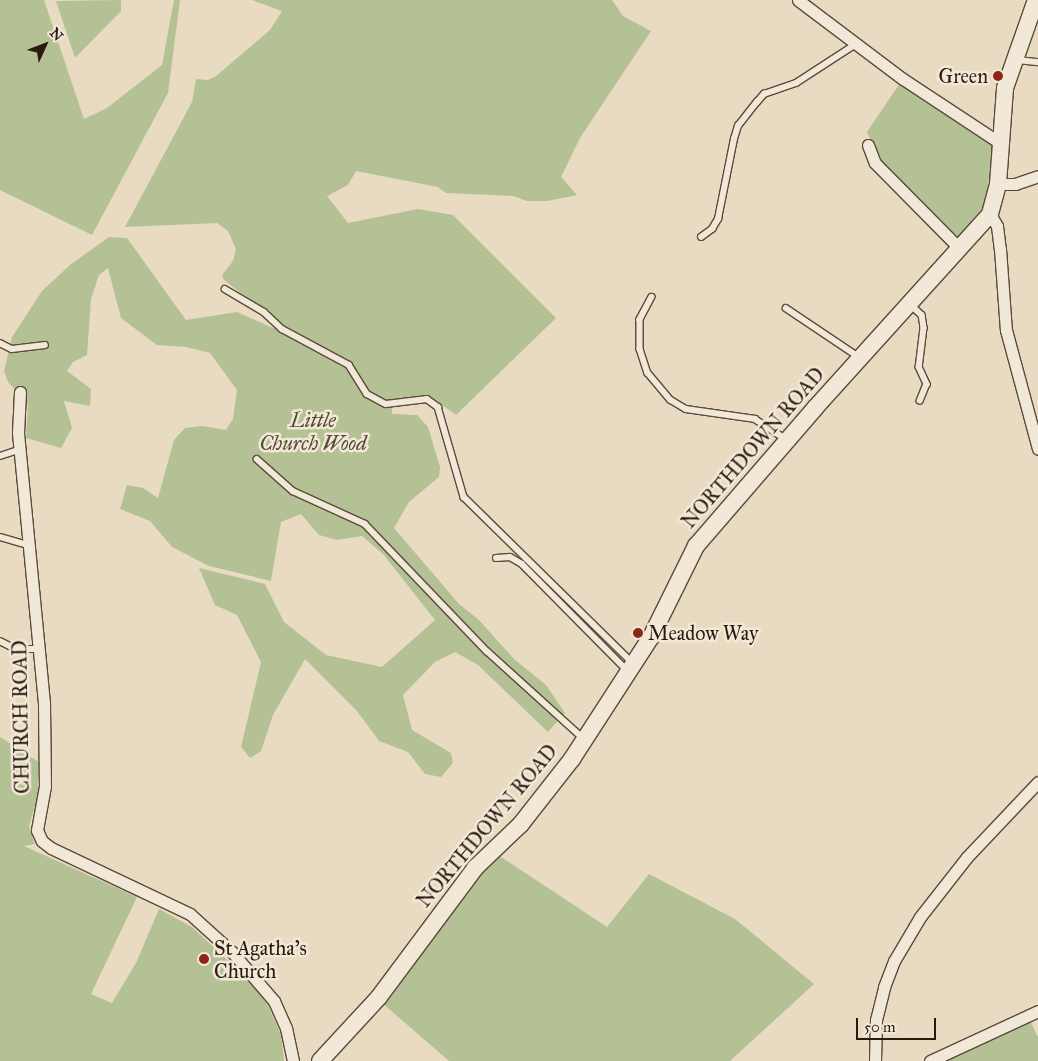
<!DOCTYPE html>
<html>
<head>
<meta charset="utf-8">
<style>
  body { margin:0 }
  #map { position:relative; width:1038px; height:1061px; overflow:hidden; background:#e9dbc1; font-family:"IM FELL Great Primer",serif }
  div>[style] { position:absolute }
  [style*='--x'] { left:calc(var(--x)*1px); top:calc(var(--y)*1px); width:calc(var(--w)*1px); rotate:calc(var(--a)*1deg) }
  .green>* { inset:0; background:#b4c194 }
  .roads { filter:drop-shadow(1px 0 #5a4a3b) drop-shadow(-1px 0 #5a4a3b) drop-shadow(0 1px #5a4a3b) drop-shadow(0 -1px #5a4a3b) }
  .lane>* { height:5.5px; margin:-2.75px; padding:0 2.75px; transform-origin:2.75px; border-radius:2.75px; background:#f1e8d7 }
  .street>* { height:11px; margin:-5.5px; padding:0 5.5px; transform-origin:5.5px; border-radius:5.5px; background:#f1e8d7 }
  .secondary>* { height:16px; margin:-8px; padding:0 8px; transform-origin:8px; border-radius:8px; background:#f1e8d7 }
  .dots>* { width:14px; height:14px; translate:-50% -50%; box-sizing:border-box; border:2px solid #f1e8d7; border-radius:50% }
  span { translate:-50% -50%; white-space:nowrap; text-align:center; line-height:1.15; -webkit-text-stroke:5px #f1e8d7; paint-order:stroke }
  .poi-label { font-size:20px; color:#2b190e }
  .right { translate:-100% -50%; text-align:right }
  .left { translate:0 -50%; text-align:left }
  .park-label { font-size:20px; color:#544b36; font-style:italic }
  .street-label { font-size:20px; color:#2b190e }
  .north { position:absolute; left:20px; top:20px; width:50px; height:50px; -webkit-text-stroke:4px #f1e8d7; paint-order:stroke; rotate:47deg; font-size:14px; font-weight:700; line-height:20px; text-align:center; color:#2b190e }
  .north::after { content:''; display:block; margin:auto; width:18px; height:22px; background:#2b190e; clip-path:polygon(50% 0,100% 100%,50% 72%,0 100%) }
  .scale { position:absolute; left:856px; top:1018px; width:80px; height:22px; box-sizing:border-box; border:2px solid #2b190e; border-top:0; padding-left:6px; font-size:15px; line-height:18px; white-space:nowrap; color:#2b190e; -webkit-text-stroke:4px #f1e8d7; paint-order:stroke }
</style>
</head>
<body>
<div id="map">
  <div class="green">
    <i style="clip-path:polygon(0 0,44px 0,84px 119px,107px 108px,162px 65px,174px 0,180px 0,168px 93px,92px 235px,0 190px)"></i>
    <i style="clip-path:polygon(121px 0,121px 11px,75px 58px,56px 1px)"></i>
    <i style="clip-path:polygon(252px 0,612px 0,623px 16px,651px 31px,580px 138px,561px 177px,577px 195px,548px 201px,527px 201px,513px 196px,446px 193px,438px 187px,356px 171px,348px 185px,327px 196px,348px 223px,418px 209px,453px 215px,556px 318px,456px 415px,427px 394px,392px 402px,392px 414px,417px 415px,428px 427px,440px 467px,439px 477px,409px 502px,394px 528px,459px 604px,479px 620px,515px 660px,546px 685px,565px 713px,548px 732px,478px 665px,455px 652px,435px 662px,403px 695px,412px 730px,451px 753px,453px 763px,441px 777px,425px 774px,408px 752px,379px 741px,357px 711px,305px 659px,273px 715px,261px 751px,250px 758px,241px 747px,261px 662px,237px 615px,215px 605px,199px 568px,265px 584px,284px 622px,326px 655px,382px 667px,435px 620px,383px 554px,362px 536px,337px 540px,319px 535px,301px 514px,281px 522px,271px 581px,209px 566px,172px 547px,150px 521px,120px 509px,127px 485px,143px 488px,158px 498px,174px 440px,185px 428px,203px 426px,226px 430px,233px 419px,237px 390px,210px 353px,186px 347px,157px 345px,121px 318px,108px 268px,99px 275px,91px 299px,87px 355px,73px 362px,67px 371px,91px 389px,90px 406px,64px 401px,72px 428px,61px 448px,26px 438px,28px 404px,8px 382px,4px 371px,12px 337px,42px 291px,70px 265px,109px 237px,127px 238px,186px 320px,237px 312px,273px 328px,279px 322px,224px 280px,222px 275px,233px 261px,236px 249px,228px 231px,217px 223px,125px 227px,192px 102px,196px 79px,208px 80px,216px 76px,270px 30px,282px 11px)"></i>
    <i style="clip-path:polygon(900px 83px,994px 146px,985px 205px,957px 239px,881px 163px,867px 132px)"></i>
    <i style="clip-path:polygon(0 737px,39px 762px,38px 795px,29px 826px,35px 844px,24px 846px,137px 897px,91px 994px,112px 1003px,136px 963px,159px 909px,192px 927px,237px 969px,242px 969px,269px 1007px,281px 1035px,284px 1061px,0 1061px)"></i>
    <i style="clip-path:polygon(498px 855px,607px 927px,649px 874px,735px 919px,814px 984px,730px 1061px,449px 1061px,381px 1002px,473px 879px)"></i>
    <i style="clip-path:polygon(1030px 1021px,1038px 1037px,1038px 1061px,943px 1061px)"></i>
  </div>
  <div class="roads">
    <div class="lane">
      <i style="--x:1018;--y:60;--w:20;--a:6"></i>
      <i style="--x:701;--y:237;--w:14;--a:-36"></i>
      <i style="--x:712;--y:229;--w:12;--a:-59"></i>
      <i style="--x:718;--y:219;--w:82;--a:-78.7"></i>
      <i style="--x:734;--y:139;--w:14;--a:-73"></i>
      <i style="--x:738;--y:126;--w:31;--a:-52"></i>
      <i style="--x:757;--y:102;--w:11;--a:-49"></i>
      <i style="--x:764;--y:94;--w:34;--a:-19"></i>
      <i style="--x:796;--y:83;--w:72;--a:-33"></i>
      <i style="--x:225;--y:289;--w:45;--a:30.5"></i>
      <i style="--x:264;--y:312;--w:25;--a:43"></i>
      <i style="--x:282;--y:329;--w:76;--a:28.2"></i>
      <i style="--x:349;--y:365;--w:34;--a:58"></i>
      <i style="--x:367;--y:394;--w:21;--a:28"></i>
      <i style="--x:386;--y:404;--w:41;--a:-7"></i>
      <i style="--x:427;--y:399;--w:14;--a:36"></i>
      <i style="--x:438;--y:407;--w:94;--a:73.9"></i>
      <i style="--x:464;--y:497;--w:237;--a:44.5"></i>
      <i style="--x:652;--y:297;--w:26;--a:118"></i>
      <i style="--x:640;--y:320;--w:29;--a:90"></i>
      <i style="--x:640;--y:349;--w:25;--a:72"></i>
      <i style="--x:648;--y:373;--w:35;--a:50"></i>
      <i style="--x:671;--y:400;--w:17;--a:31"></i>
      <i style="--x:686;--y:409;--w:70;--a:8.2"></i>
      <i style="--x:755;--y:419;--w:37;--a:33"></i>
      <i style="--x:910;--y:304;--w:16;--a:43"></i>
      <i style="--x:922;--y:315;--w:13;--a:81"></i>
      <i style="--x:924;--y:328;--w:39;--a:97"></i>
      <i style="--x:919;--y:367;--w:19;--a:65"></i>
      <i style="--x:927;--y:384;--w:18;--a:112"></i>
      <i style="--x:786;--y:308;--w:88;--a:33.9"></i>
      <i style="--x:0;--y:343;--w:13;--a:27"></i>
      <i style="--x:12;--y:349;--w:33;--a:-7"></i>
      <i style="--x:0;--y:456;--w:20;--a:-18"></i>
      <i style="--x:257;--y:459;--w:48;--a:41.6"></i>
      <i style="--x:293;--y:491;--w:79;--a:24.6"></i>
      <i style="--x:365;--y:524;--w:176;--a:46.2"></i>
      <i style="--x:487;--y:651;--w:130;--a:42.2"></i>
      <i style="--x:0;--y:537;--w:29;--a:16"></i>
      <i style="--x:496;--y:558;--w:14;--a:-4"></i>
      <i style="--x:510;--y:557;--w:14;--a:30"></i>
      <i style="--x:522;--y:564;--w:151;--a:45.3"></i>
      <i style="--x:0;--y:641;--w:18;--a:27"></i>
      <i style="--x:16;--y:649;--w:23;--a:0"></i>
    </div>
    <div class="street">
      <i style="--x:798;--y:0;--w:131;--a:37"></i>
      <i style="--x:903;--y:79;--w:116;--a:33.4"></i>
      <i style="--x:868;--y:145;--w:19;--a:69"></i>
      <i style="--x:875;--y:163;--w:118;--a:45.3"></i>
      <i style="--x:998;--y:184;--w:17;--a:0"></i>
      <i style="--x:1015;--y:184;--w:24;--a:-19"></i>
      <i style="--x:990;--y:214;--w:14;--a:60"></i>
      <i style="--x:997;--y:226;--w:23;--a:83"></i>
      <i style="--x:1000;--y:249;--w:81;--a:85.8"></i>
      <i style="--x:1006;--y:330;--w:123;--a:74.9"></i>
      <i style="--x:20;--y:392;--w:41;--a:92.8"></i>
      <i style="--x:18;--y:433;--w:273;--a:84.5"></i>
      <i style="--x:44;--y:705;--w:81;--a:89.3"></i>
      <i style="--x:45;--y:786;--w:45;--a:100.3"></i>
      <i style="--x:37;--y:830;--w:12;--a:66"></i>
      <i style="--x:42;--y:841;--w:11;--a:38"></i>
      <i style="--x:51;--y:848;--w:154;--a:25.4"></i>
      <i style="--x:190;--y:914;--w:57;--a:42.1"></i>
      <i style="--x:232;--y:952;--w:65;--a:49.4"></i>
      <i style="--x:274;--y:1001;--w:30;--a:66"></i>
      <i style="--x:286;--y:1028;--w:34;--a:78"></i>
      <i style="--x:875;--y:1061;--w:41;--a:-88.6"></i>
      <i style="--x:876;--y:1020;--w:34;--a:-76"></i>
      <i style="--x:884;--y:987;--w:28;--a:-69"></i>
      <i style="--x:894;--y:961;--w:51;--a:-59.4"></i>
      <i style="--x:920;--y:917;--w:76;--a:-51.9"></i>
      <i style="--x:967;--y:857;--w:103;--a:-46.6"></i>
      <i style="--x:930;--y:1061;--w:119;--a:-24.8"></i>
    </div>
    <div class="secondary">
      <i style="--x:320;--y:1061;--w:87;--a:-47.3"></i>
      <i style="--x:379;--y:997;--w:161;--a:-53.3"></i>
      <i style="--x:475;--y:868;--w:64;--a:-43.7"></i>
      <i style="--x:521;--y:824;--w:83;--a:-51.9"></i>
      <i style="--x:572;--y:759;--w:145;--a:-57.1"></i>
      <i style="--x:651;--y:637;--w:102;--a:-63.7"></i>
      <i style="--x:696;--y:546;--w:182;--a:-49.2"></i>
      <i style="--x:815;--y:408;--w:261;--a:-47.9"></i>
      <i style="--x:990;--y:214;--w:31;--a:-75"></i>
      <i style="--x:998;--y:184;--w:96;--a:-85.8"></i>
      <i style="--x:1005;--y:88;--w:93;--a:-70.6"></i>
    </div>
  </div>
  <div class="dots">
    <i style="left:998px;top:76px;background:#8f2418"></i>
    <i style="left:638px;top:633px;background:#8f2418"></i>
    <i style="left:204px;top:959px;background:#8f2418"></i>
  </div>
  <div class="poi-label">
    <span class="right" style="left:988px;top:76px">Green</span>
    <span class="left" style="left:648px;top:633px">Meadow Way</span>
    <span class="left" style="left:214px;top:960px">St Agatha's<br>Church</span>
  </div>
  <div class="park-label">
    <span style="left:313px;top:432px">Little<br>Church Wood</span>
  </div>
  <div class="street-label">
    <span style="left:753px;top:448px;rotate:-49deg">NORTHDOWN ROAD</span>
    <span style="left:21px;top:717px;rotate:-91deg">CHURCH ROAD</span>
    <span style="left:487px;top:826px;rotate:-50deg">NORTHDOWN ROAD</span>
  </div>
  <div class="north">N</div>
  <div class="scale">50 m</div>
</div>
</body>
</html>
